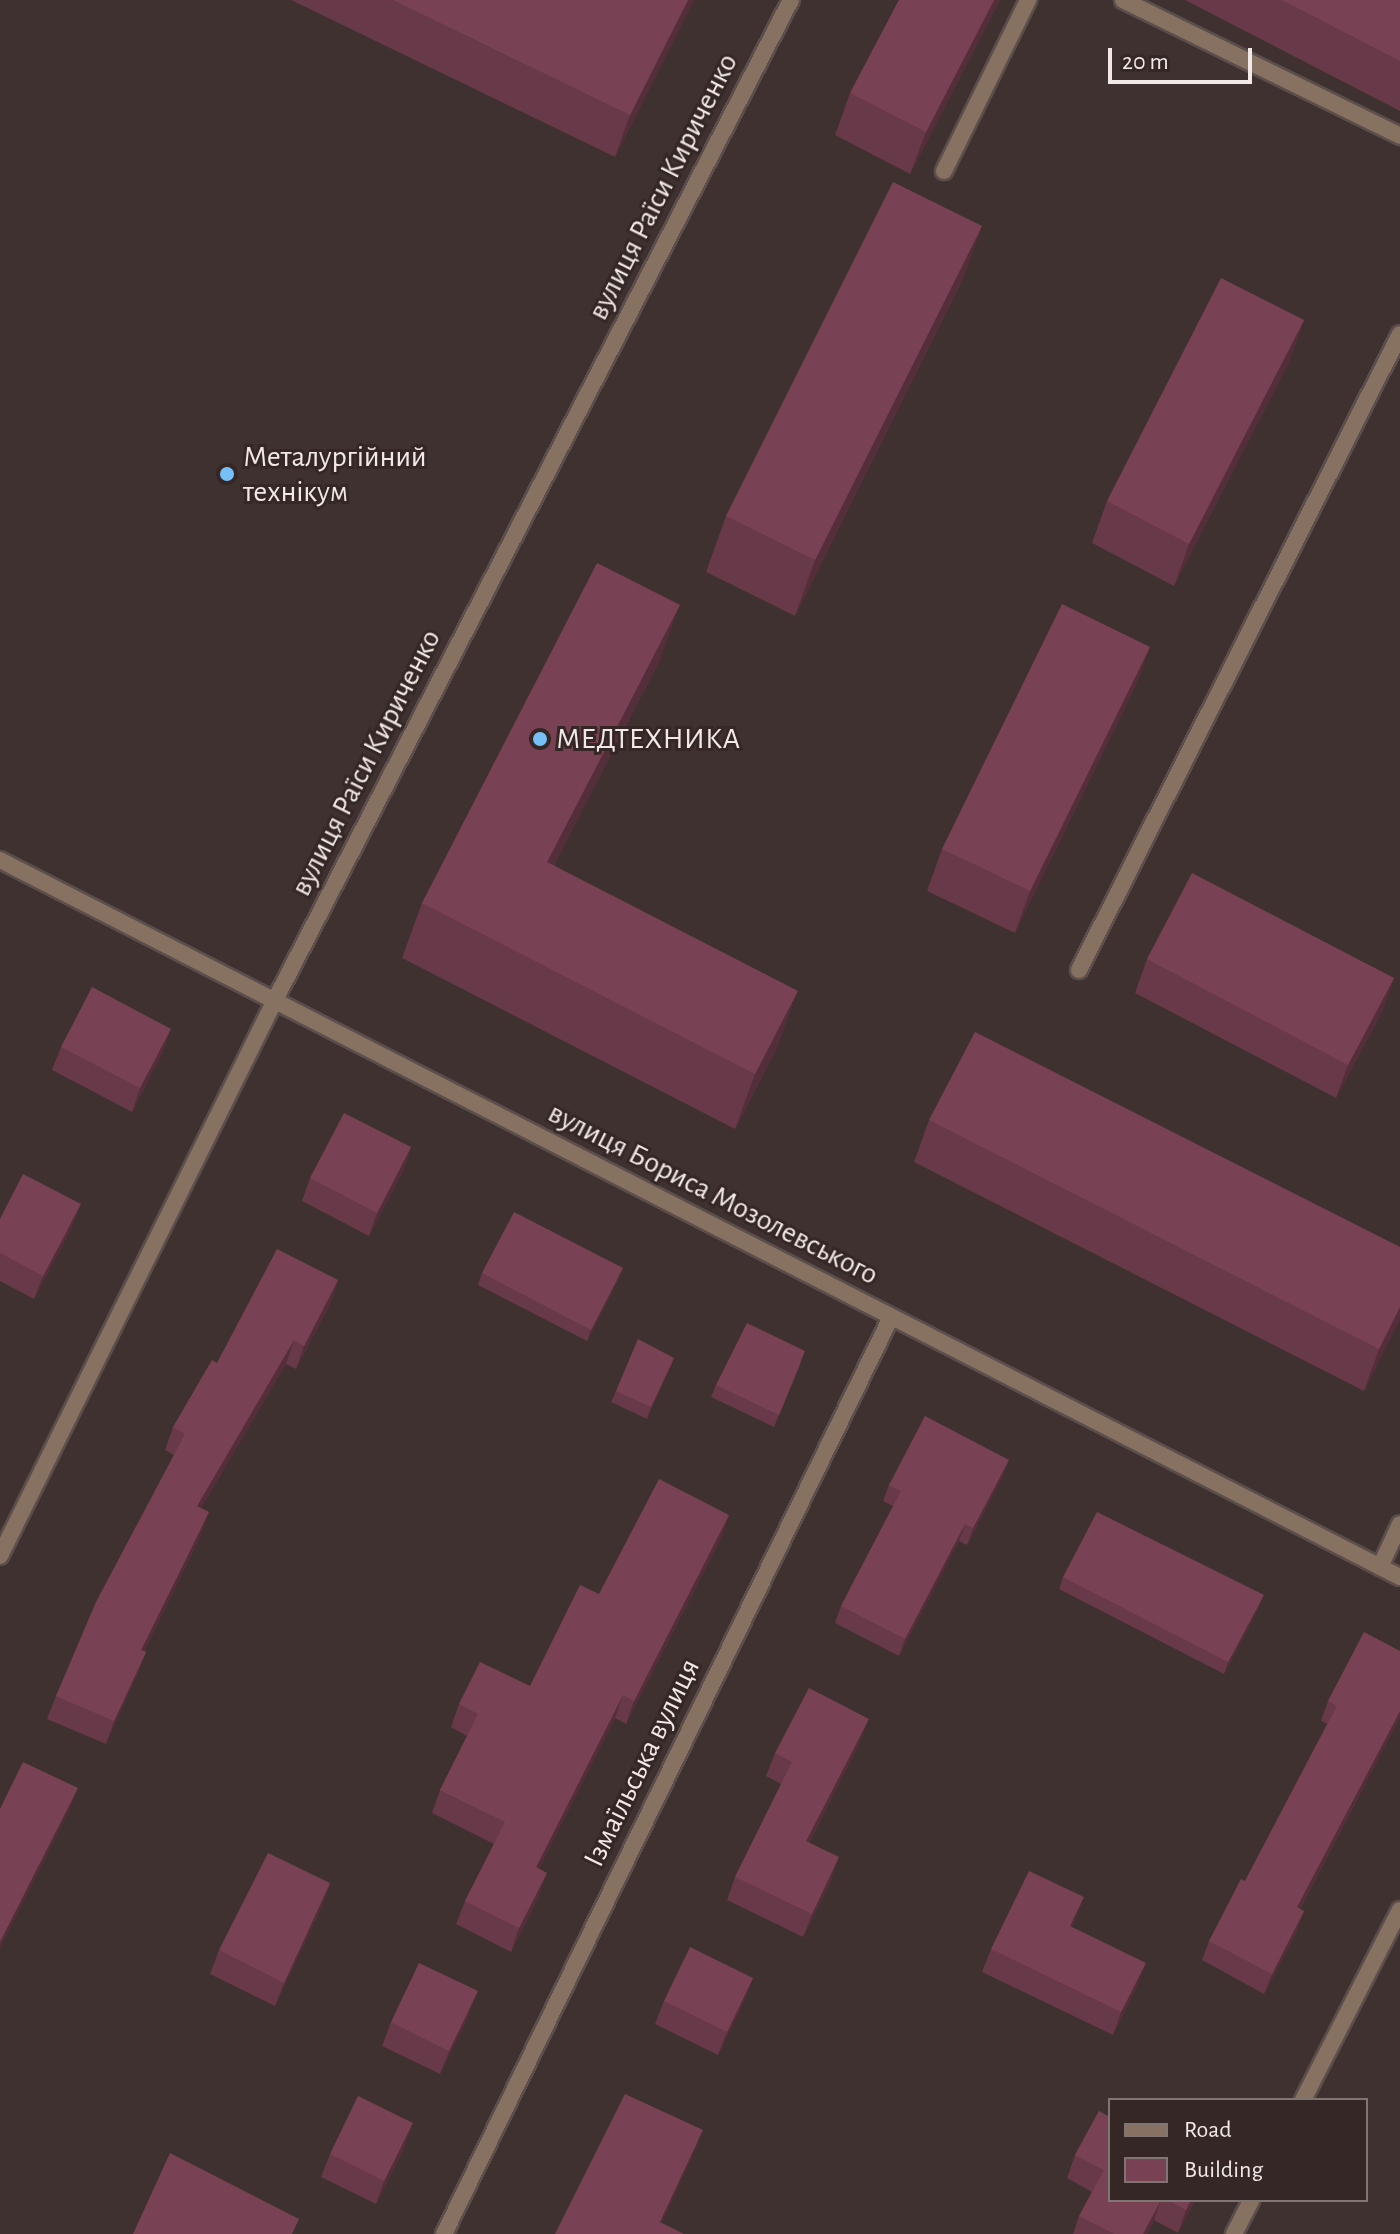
<!DOCTYPE html>
<html>
<head>
<meta charset="utf-8">
<style>
  body { margin:0 }
  #map { position:relative; width:1400px; height:2234px; overflow:hidden; background:#3e312f; font-family:"Alegreya Sans",sans-serif }
  div>[style] { position:absolute }
  [style*='--x'] { left:calc(var(--x)*1px); top:calc(var(--y)*1px); width:calc(var(--w)*1px); rotate:calc(var(--a)*1deg) }
  .roads { filter:drop-shadow(2px 0 #5b4e4c) drop-shadow(-2px 0 #5b4e4c) drop-shadow(0 2px #5b4e4c) drop-shadow(0 -2px #5b4e4c) }
  .lane>* { height:16px; margin:-8px; padding:0 8px; transform-origin:8px; border-radius:8px; background:#877262 }
  .street>* { height:16px; margin:-8px; padding:0 8px; transform-origin:8px; border-radius:8px; background:#877262 }
  .wall>* { inset:0; background:#683948 }
  .shaded-wall>* { inset:0; background:#552e3b }
  .building>* { inset:0; background:#794254 }
  .dots>* { width:22px; height:22px; translate:-50% -50%; box-sizing:border-box; border:4px solid #342725; border-radius:50% }
  span { translate:-50% -50%; white-space:nowrap; text-align:center; line-height:1.15; -webkit-text-stroke:6px #342725; paint-order:stroke }
  .street-label { font-size:30px; color:#f1e9e7 }
  .poi-label { font-size:30px; color:#f1e9e7 }
  .left { translate:0 -50%; text-align:left }
  .legend { position:absolute; left:1108px; top:2098px; width:260px; height:104px; box-sizing:border-box; background:#342725; border:2px solid #807573; margin:0; padding:10px 14px; list-style:none; font-size:24px; color:#f1e9e7 }
  .legend li { display:flex; align-items:center; gap:16px; height:40px }
  .legend b { width:40px; border:2px solid #807573 }
  .scale { position:absolute; left:1108px; top:48px; width:144px; height:36px; box-sizing:border-box; border:4px solid #f1e9e7; border-top:0; padding-left:10px; font-size:24px; line-height:28px; white-space:nowrap; color:#f1e9e7; -webkit-text-stroke:6px #342725; paint-order:stroke }
</style>
</head>
<body>
<div id="map">
  <div class="roads">
    <div class="lane">
      <i style="--x:1123;--y:0;--w:309;--a:26.1"></i>
      <i style="--x:944;--y:171;--w:191;--a:-63.8"></i>
      <i style="--x:1079;--y:970;--w:712;--a:-63.22"></i>
      <i style="--x:1380;--y:1567;--w:47;--a:-65.1"></i>
    </div>
    <div class="street">
      <i style="--x:0;--y:860;--w:1573;--a:27.12"></i>
      <i style="--x:0;--y:1556;--w:620;--a:-63.68"></i>
      <i style="--x:275;--y:1000;--w:1125;--a:-62.71"></i>
      <i style="--x:1303;--y:2100;--w:213;--a:-63"></i>
      <i style="--x:444;--y:2234;--w:1020;--a:-64.01"></i>
      <i style="--x:1234;--y:2234;--w:38;--a:-63"></i>
    </div>
  </div>
  <div class="wall">
    <i style="clip-path:polygon(291px 0,694px 0,615px 157px)"></i>
    <i style="clip-path:polygon(899px 0,1000px 0,910px 174px,835px 135px,850px 93px)"></i>
    <i style="clip-path:polygon(1185px 0,1400px 0,1400px 111px)"></i>
    <i style="clip-path:polygon(982px 226px,962px 281px,795px 616px,706px 572px,726px 516px)"></i>
    <i style="clip-path:polygon(1304px 320px,1289px 362px,1174px 586px,1092px 543px,1107px 501px)"></i>
    <i style="clip-path:polygon(1150px 647px,1134px 689px,1015px 933px,927px 891px,942px 849px)"></i>
    <i style="clip-path:polygon(660px 660px,554px 865px,778px 1046px,735px 1129px,402px 958px,422px 903px)"></i>
    <i style="clip-path:polygon(1147px 959px,1394px 978px,1382px 1012px,1336px 1098px,1135px 993px)"></i>
    <i style="clip-path:polygon(61px 1047px,163px 1052px,132px 1112px,52px 1070px)"></i>
    <i style="clip-path:polygon(929px 1120px,1400px 1319px,1364px 1391px,914px 1162px)"></i>
    <i style="clip-path:polygon(411px 1147px,403px 1171px,369px 1236px,302px 1201px,310px 1178px)"></i>
    <i style="clip-path:polygon(0 1219px,72px 1227px,34px 1299px,0 1281px)"></i>
    <i style="clip-path:polygon(482px 1273px,618px 1280px,587px 1341px,478px 1285px)"></i>
    <i style="clip-path:polygon(338px 1280px,330px 1304px,296px 1369px,286px 1364px,201px 1508px,201px 1535px,144px 1651px,146px 1652px,137px 1675px,106px 1744px,47px 1719px,56px 1696px,174px 1455px,165px 1450px,173px 1427px)"></i>
    <i style="clip-path:polygon(674px 1358px,647px 1419px,611px 1402px,616px 1391px)"></i>
    <i style="clip-path:polygon(801px 1363px,774px 1427px,711px 1397px,716px 1385px)"></i>
    <i style="clip-path:polygon(1003px 1476px,967px 1545px,959px 1541px,899px 1656px,835px 1623px,841px 1606px,893px 1506px,883px 1501px,889px 1485px)"></i>
    <i style="clip-path:polygon(729px 1515px,721px 1538px,626px 1724px,615px 1718px,539px 1868px,539px 1896px,511px 1952px,456px 1924px,465px 1901px,494px 1844px,432px 1813px,440px 1790px,467px 1736px,451px 1727px,459px 1704px,530px 1686px,599px 1594px)"></i>
    <i style="clip-path:polygon(1063px 1577px,1259px 1607px,1224px 1674px,1059px 1589px)"></i>
    <i style="clip-path:polygon(1400px 1651px,1400px 1717px,1300px 1909px,1304px 1911px,1297px 1931px,1264px 1994px,1202px 1960px,1209px 1941px,1245px 1881px,1327px 1724px,1321px 1721px,1328px 1701px)"></i>
    <i style="clip-path:polygon(860px 1742px,809px 1843px,831px 1881px,803px 1937px,727px 1900px,735px 1877px,781px 1784px,766px 1776px,775px 1753px)"></i>
    <i style="clip-path:polygon(330px 1883px,322px 1906px,275px 2006px,210px 1974px,219px 1950px)"></i>
    <i style="clip-path:polygon(1075px 1920px,1072px 1927px,1137px 1986px,1113px 2035px,982px 1972px,991px 1949px)"></i>
    <i style="clip-path:polygon(753px 1978px,744px 2001px,718px 2055px,655px 2024px,664px 2001px)"></i>
    <i style="clip-path:polygon(469px 2015px,440px 2074px,382px 2046px,391px 2022px)"></i>
    <i style="clip-path:polygon(1099px 2111px,1110px 2200px,1195px 2200px,1178px 2233px,1154px 2220px,1147px 2234px,1073px 2234px,1079px 2216px,1092px 2192px,1067px 2178px,1075px 2155px)"></i>
    <i style="clip-path:polygon(405px 2146px,376px 2204px,321px 2177px,330px 2154px)"></i>
  </div>
  <div class="shaded-wall">
    <i style="clip-path:polygon(688px 0,694px 0,615px 157px,630px 115px)"></i>
    <i style="clip-path:polygon(994px 0,1000px 0,910px 174px,926px 132px)"></i>
    <i style="clip-path:polygon(982px 226px,962px 281px,795px 616px,815px 560px)"></i>
    <i style="clip-path:polygon(1304px 320px,1289px 362px,1174px 586px,1189px 544px)"></i>
    <i style="clip-path:polygon(680px 605px,660px 660px,527px 917px,547px 862px)"></i>
    <i style="clip-path:polygon(1150px 647px,1134px 689px,1015px 933px,1030px 891px)"></i>
    <i style="clip-path:polygon(1394px 978px,1382px 1012px,1336px 1098px,1348px 1065px)"></i>
    <i style="clip-path:polygon(798px 991px,778px 1046px,735px 1129px,755px 1074px)"></i>
    <i style="clip-path:polygon(171px 1029px,163px 1052px,132px 1112px,140px 1088px)"></i>
    <i style="clip-path:polygon(411px 1147px,403px 1171px,369px 1236px,377px 1213px)"></i>
    <i style="clip-path:polygon(81px 1204px,72px 1227px,34px 1299px,43px 1276px)"></i>
    <i style="clip-path:polygon(623px 1268px,618px 1280px,587px 1341px,591px 1330px)"></i>
    <i style="clip-path:polygon(338px 1280px,330px 1304px,296px 1369px,304px 1346px)"></i>
    <i style="clip-path:polygon(1400px 1307px,1400px 1319px,1364px 1391px,1379px 1349px)"></i>
    <i style="clip-path:polygon(294px 1340px,286px 1364px,189px 1529px,197px 1506px)"></i>
    <i style="clip-path:polygon(674px 1358px,670px 1369px,647px 1419px,651px 1407px)"></i>
    <i style="clip-path:polygon(1009px 1460px,1003px 1476px,967px 1545px,973px 1528px)"></i>
    <i style="clip-path:polygon(209px 1512px,201px 1535px,133px 1673px,141px 1650px)"></i>
    <i style="clip-path:polygon(729px 1515px,721px 1538px,626px 1724px,634px 1701px)"></i>
    <i style="clip-path:polygon(965px 1524px,959px 1541px,899px 1656px,905px 1639px)"></i>
    <i style="clip-path:polygon(1264px 1595px,1259px 1607px,1224px 1674px,1228px 1662px)"></i>
    <i style="clip-path:polygon(146px 1652px,137px 1675px,106px 1744px,114px 1721px)"></i>
    <i style="clip-path:polygon(623px 1695px,615px 1718px,528px 1890px,536px 1867px)"></i>
    <i style="clip-path:polygon(1400px 1711px,1400px 1717px,1290px 1927px,1297px 1907px)"></i>
    <i style="clip-path:polygon(869px 1719px,860px 1742px,798px 1864px,806px 1841px)"></i>
    <i style="clip-path:polygon(78px 1788px,70px 1809px,0 1948px,0 1942px)"></i>
    <i style="clip-path:polygon(839px 1857px,831px 1881px,803px 1937px,812px 1914px)"></i>
    <i style="clip-path:polygon(547px 1873px,539px 1896px,511px 1952px,519px 1928px)"></i>
    <i style="clip-path:polygon(330px 1883px,322px 1906px,275px 2006px,284px 1983px)"></i>
    <i style="clip-path:polygon(1084px 1897px,1075px 1920px,1061px 1949px,1070px 1926px)"></i>
    <i style="clip-path:polygon(1304px 1911px,1297px 1931px,1264px 1994px,1272px 1974px)"></i>
    <i style="clip-path:polygon(1146px 1963px,1137px 1986px,1113px 2035px,1121px 2012px)"></i>
    <i style="clip-path:polygon(753px 1978px,744px 2001px,718px 2055px,727px 2032px)"></i>
    <i style="clip-path:polygon(478px 1991px,469px 2015px,440px 2074px,449px 2051px)"></i>
    <i style="clip-path:polygon(413px 2123px,405px 2146px,376px 2204px,384px 2181px)"></i>
    <i style="clip-path:polygon(703px 2130px,694px 2153px,657px 2234px,660px 2222px)"></i>
    <i style="clip-path:polygon(1161px 2200px,1154px 2220px,1147px 2234px,1143px 2234px)"></i>
    <i style="clip-path:polygon(1191px 2200px,1195px 2200px,1178px 2233px,1186px 2210px)"></i>
  </div>
  <div class="building">
    <i style="clip-path:polygon(393px 0,688px 0,630px 115px)"></i>
    <i style="clip-path:polygon(899px 0,994px 0,926px 132px,850px 93px)"></i>
    <i style="clip-path:polygon(1282px 0,1400px 0,1400px 61px)"></i>
    <i style="clip-path:polygon(893px 182px,982px 226px,815px 560px,726px 516px)"></i>
    <i style="clip-path:polygon(1221px 278px,1304px 320px,1189px 544px,1107px 501px)"></i>
    <i style="clip-path:polygon(597px 563px,680px 605px,547px 862px,798px 991px,755px 1074px,422px 903px)"></i>
    <i style="clip-path:polygon(1062px 604px,1150px 647px,1030px 891px,942px 849px)"></i>
    <i style="clip-path:polygon(1192px 873px,1394px 978px,1348px 1065px,1147px 959px)"></i>
    <i style="clip-path:polygon(92px 987px,171px 1029px,140px 1088px,61px 1047px)"></i>
    <i style="clip-path:polygon(975px 1032px,1400px 1247px,1400px 1307px,1379px 1349px,929px 1120px)"></i>
    <i style="clip-path:polygon(344px 1113px,411px 1147px,377px 1213px,310px 1178px)"></i>
    <i style="clip-path:polygon(23px 1174px,81px 1204px,43px 1276px,0 1253px,0 1219px)"></i>
    <i style="clip-path:polygon(514px 1212px,623px 1268px,591px 1330px,482px 1273px)"></i>
    <i style="clip-path:polygon(277px 1249px,338px 1280px,304px 1346px,294px 1340px,197px 1506px,209px 1512px,141px 1650px,146px 1652px,114px 1721px,56px 1696px,96px 1602px,185px 1434px,173px 1427px,212px 1360px,217px 1363px)"></i>
    <i style="clip-path:polygon(747px 1323px,805px 1351px,779px 1415px,716px 1385px)"></i>
    <i style="clip-path:polygon(638px 1339px,674px 1358px,651px 1407px,616px 1391px)"></i>
    <i style="clip-path:polygon(925px 1416px,1009px 1460px,973px 1528px,965px 1524px,905px 1639px,841px 1606px,901px 1491px,889px 1485px)"></i>
    <i style="clip-path:polygon(659px 1479px,729px 1515px,634px 1701px,623px 1695px,536px 1867px,547px 1873px,519px 1928px,465px 1901px,505px 1822px,440px 1790px,478px 1714px,459px 1704px,480px 1662px,530px 1686px,580px 1585px,599px 1594px)"></i>
    <i style="clip-path:polygon(1097px 1512px,1264px 1595px,1228px 1662px,1063px 1577px)"></i>
    <i style="clip-path:polygon(1364px 1632px,1400px 1651px,1400px 1711px,1297px 1907px,1304px 1911px,1272px 1974px,1209px 1941px,1241px 1879px,1245px 1881px,1337px 1706px,1328px 1701px)"></i>
    <i style="clip-path:polygon(809px 1688px,869px 1719px,806px 1841px,839px 1857px,812px 1914px,735px 1877px,792px 1762px,775px 1753px)"></i>
    <i style="clip-path:polygon(23px 1762px,78px 1788px,0 1942px,0 1809px)"></i>
    <i style="clip-path:polygon(268px 1853px,330px 1883px,284px 1983px,219px 1950px)"></i>
    <i style="clip-path:polygon(1029px 1871px,1084px 1897px,1070px 1926px,1146px 1963px,1121px 2012px,991px 1949px)"></i>
    <i style="clip-path:polygon(690px 1947px,753px 1978px,727px 2032px,664px 2001px)"></i>
    <i style="clip-path:polygon(419px 1963px,478px 1991px,449px 2051px,391px 2022px)"></i>
    <i style="clip-path:polygon(625px 2094px,703px 2130px,660px 2222px,684px 2234px,555px 2234px)"></i>
    <i style="clip-path:polygon(358px 2096px,413px 2123px,384px 2181px,330px 2154px)"></i>
    <i style="clip-path:polygon(1099px 2111px,1110px 2117px,1110px 2200px,1161px 2200px,1143px 2234px,1115px 2234px,1079px 2216px,1104px 2170px,1075px 2155px)"></i>
    <i style="clip-path:polygon(170px 2153px,299px 2219px,292px 2234px,133px 2234px)"></i>
    <i style="clip-path:polygon(1168px 2200px,1191px 2200px,1186px 2210px)"></i>
  </div>
  <div class="dots">
    <i style="left:227px;top:474px;background:#77c0f7"></i>
    <i style="left:540px;top:739px;background:#77c0f7"></i>
  </div>
  <div class="street-label">
    <span style="left:663px;top:187px;rotate:-63deg">вулиця Раїси Кириченко</span>
    <span style="left:366px;top:763px;rotate:-63deg">вулиця Раїси Кириченко</span>
    <span style="left:713px;top:1194px;rotate:27deg">вулиця Бориса Мозолевського</span>
    <span style="left:642px;top:1763px;rotate:-64deg">Ізмаїльська вулиця</span>
  </div>
  <div class="poi-label">
    <span class="left" style="left:243px;top:474px">Металургійний<br>технікум</span>
    <span class="left" style="left:556px;top:739px">МЕДТЕХНИКА</span>
  </div>
  <ul class="legend">
  <li><b style="height:10px;background:#877262"></b>Road</li>
  <li><b style="height:22px;background:#794254"></b>Building</li>
  </ul>
  <div class="scale">20 m</div>
</div>
</body>
</html>
